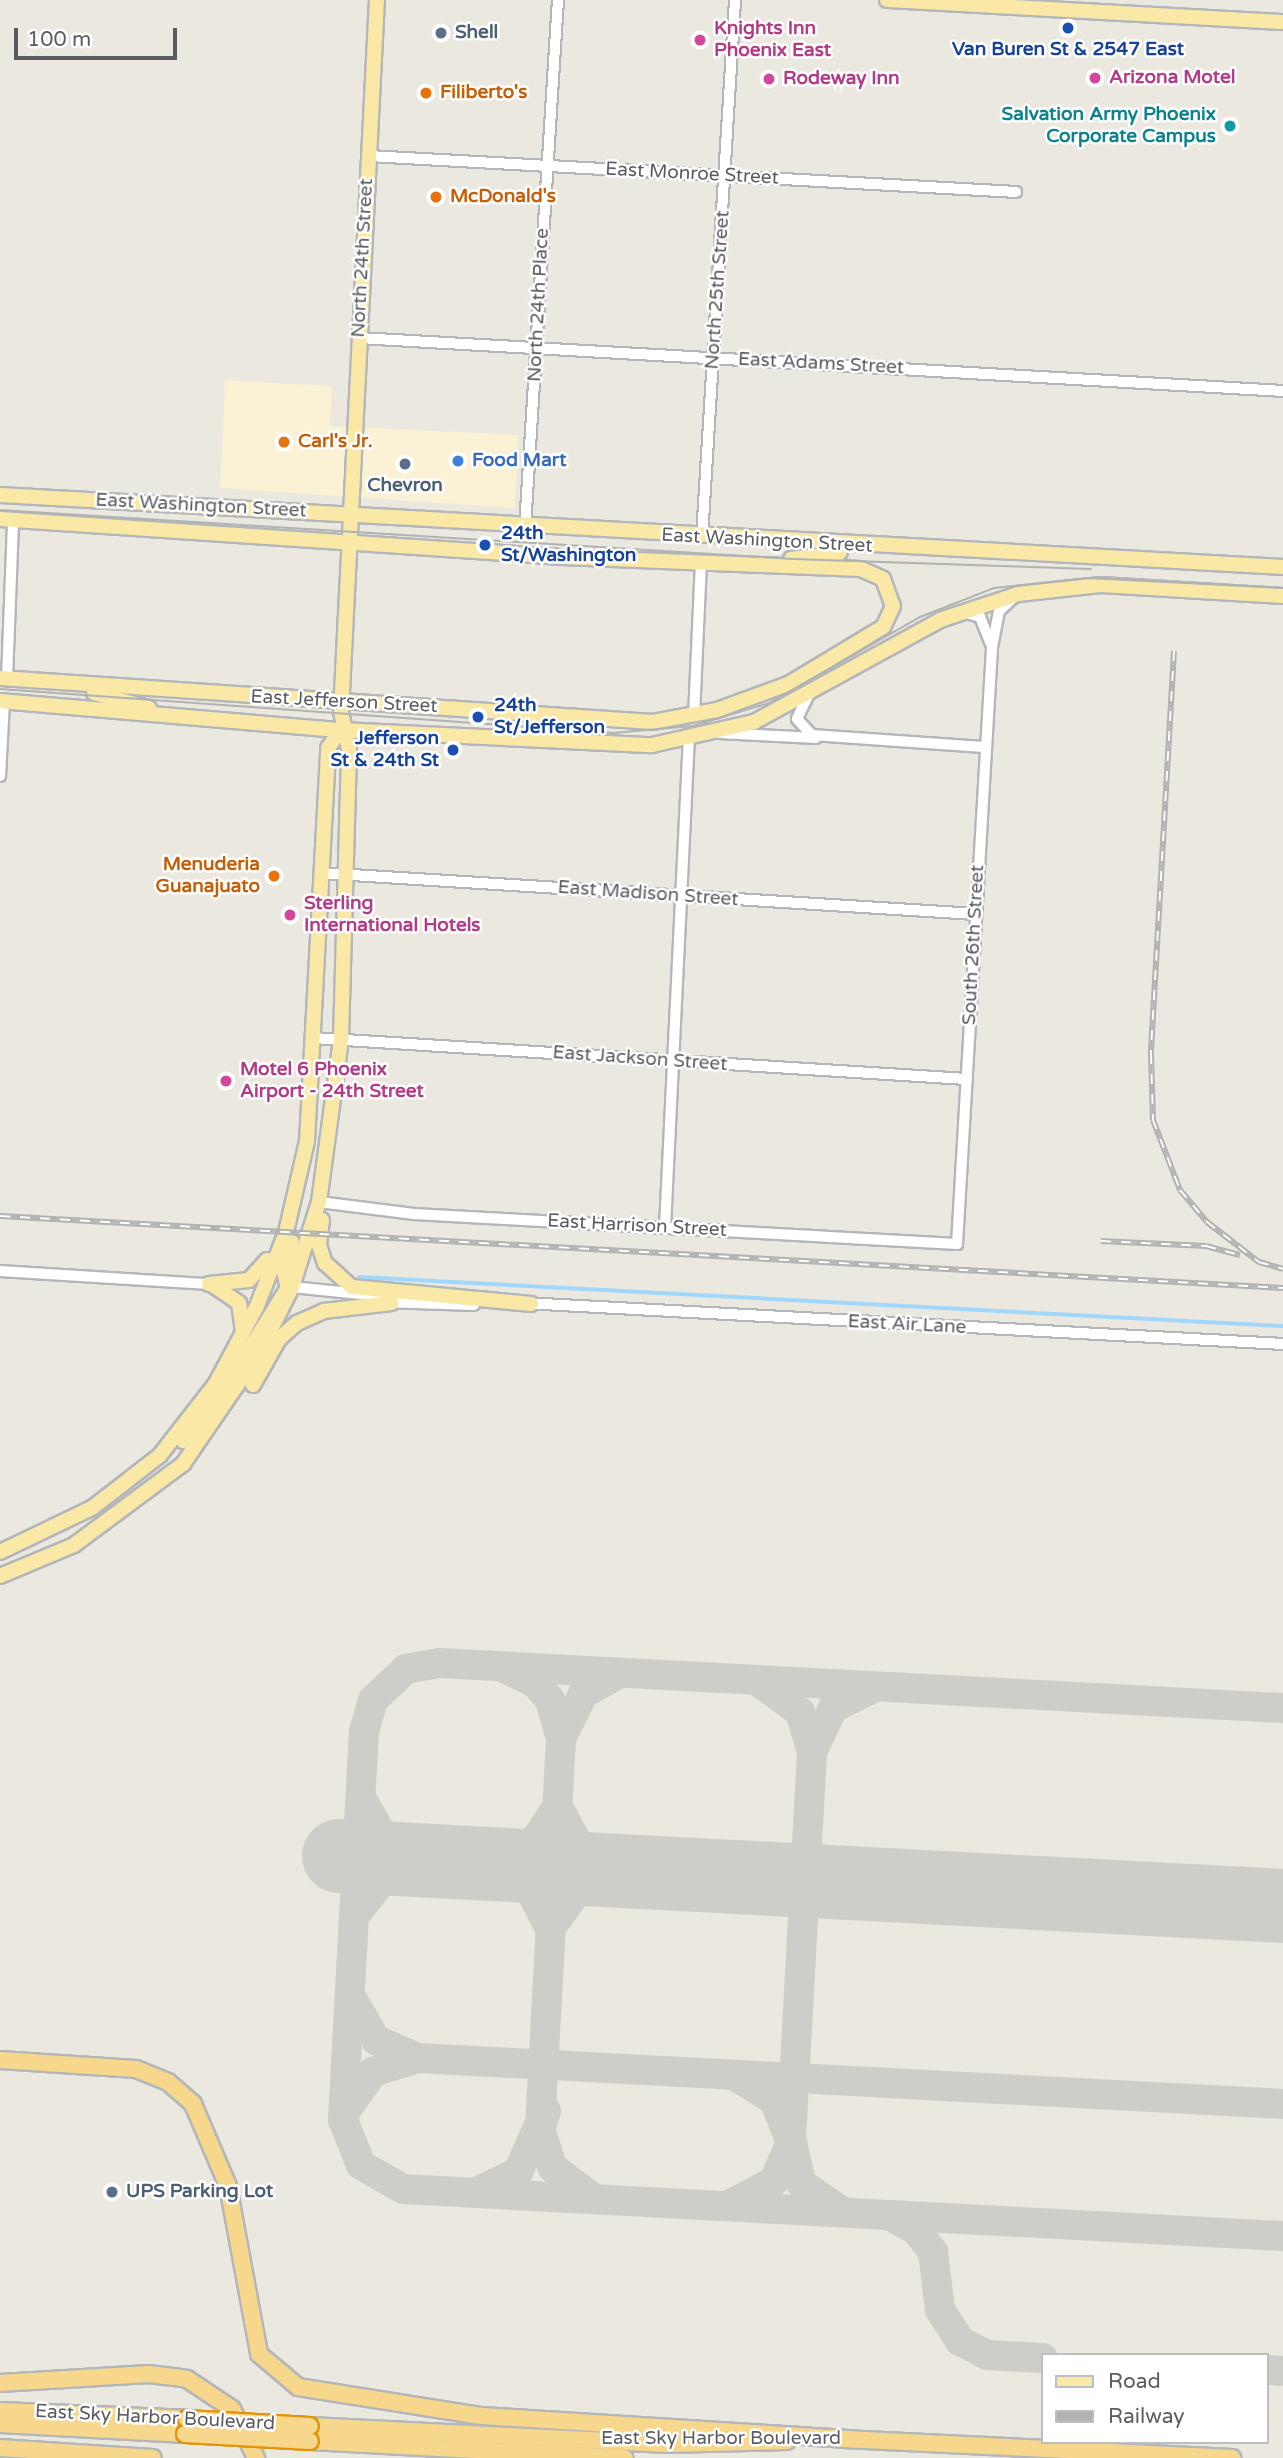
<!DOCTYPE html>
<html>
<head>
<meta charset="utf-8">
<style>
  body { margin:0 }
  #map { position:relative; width:1283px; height:2458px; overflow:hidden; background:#ebe8e0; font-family:"Varela Round",sans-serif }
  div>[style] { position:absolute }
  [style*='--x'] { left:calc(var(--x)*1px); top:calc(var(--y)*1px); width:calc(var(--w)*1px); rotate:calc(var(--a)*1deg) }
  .commercial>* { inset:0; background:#fbf1d5 }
  .stream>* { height:3.5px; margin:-1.75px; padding:0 1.75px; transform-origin:1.75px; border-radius:1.75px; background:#a1d7fa }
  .taxiway>* { height:30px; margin:-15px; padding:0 15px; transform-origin:15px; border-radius:15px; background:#cecdc9 }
  .runway>* { height:74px; margin:-37px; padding:0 37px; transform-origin:37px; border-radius:37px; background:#cecdc9 }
  .roads { filter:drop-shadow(2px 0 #b3b6ba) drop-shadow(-2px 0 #b3b6ba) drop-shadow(0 2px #b3b6ba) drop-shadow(0 -2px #b3b6ba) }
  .minor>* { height:10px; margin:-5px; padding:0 5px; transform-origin:5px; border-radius:5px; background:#fff }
  .major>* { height:14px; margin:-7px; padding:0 7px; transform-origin:7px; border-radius:7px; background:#fae9a6 }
  .highway>* { height:16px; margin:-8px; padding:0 8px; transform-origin:8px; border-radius:8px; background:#f7d78b }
  .tram>* { height:2px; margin:-1px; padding:0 1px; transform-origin:1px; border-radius:1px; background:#b1b2b2 }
  .rail>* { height:6px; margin-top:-3px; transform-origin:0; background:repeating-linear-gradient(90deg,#fff 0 10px,#b1b2b2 0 20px); box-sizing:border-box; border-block:2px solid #b1b2b2 }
  .bridges { filter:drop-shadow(2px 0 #e0950c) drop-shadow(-2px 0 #e0950c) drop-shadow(0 2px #e0950c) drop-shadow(0 -2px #e0950c) }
  .highway-bridge>* { height:16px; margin:-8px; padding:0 8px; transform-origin:8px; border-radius:8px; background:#f7d78b }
  .dots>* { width:19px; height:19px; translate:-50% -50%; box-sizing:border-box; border:4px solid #fff; border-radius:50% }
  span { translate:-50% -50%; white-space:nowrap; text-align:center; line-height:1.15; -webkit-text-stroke:5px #fff; paint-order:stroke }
  .hotel-label { font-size:19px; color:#b23c85; font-weight:700 }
  .left { translate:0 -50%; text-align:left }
  .service-label { font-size:19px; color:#4e5e75; font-weight:700 }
  .transit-label { font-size:19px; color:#164399; font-weight:700 }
  .right { translate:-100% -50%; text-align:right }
  .food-label { font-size:19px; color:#c56008; font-weight:700 }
  .culture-label { font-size:19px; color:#0d838f; font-weight:700 }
  .street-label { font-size:19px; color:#595c60 }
  .shop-label { font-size:19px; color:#366cbe; font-weight:700 }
  .legend { position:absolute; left:1041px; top:2353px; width:228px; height:91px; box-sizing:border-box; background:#fff; border:2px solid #bdbebf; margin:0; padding:9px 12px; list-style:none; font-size:21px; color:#595c60 }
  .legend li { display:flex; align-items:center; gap:14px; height:35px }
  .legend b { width:35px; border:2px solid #bdbebf }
  .scale { position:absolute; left:14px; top:28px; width:163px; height:32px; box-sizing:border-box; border:4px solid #595c60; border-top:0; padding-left:9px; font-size:21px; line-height:24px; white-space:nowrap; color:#595c60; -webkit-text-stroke:5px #fff; paint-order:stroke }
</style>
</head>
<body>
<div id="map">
  <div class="commercial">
    <i style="clip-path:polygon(225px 380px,332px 386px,330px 426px,518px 435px,515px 508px,220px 488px)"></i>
  </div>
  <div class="stream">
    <i style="--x:359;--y:1277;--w:925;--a:3.04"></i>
  </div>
  <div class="taxiway">
    <i style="--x:506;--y:1669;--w:31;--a:25"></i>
    <i style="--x:534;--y:1682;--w:24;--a:48"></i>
    <i style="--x:550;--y:1700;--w:41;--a:74.2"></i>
    <i style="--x:561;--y:1739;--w:391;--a:93.1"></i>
    <i style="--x:759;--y:1682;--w:51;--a:36.2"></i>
    <i style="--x:800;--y:1712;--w:42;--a:73.3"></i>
    <i style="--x:812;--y:1752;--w:391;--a:93.1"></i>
    <i style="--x:1283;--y:1708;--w:845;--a:-176.95"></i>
    <i style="--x:439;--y:1663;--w:34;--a:170"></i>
    <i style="--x:406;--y:1669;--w:45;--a:136.8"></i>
    <i style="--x:373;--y:1700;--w:32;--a:106"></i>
    <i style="--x:364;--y:1731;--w:390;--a:93.1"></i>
    <i style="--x:343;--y:2120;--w:48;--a:68.2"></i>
    <i style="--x:361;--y:2165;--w:48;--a:29.7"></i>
    <i style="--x:403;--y:2189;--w:881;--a:3.06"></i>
    <i style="--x:561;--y:1739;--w:50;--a:-63.9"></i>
    <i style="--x:583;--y:1694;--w:43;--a:-29.6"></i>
    <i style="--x:812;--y:1752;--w:49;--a:-64.5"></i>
    <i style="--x:833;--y:1708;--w:45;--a:-26.6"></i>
    <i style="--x:362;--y:1799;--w:47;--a:60.7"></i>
    <i style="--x:385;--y:1840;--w:56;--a:22"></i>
    <i style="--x:559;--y:1808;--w:45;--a:62.3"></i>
    <i style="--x:580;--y:1848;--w:55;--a:26.1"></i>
    <i style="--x:484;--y:1864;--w:51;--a:28.1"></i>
    <i style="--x:529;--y:1888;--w:42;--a:62.8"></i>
    <i style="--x:484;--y:1864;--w:52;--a:-21.6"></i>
    <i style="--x:532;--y:1845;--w:42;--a:-56.7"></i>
    <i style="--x:355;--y:1915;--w:53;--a:-51.8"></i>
    <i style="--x:388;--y:1873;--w:45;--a:-14"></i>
    <i style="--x:553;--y:1925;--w:49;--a:-54.1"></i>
    <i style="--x:582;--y:1885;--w:49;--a:-15.5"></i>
    <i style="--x:351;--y:1997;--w:50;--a:59.8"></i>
    <i style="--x:376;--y:2040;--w:46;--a:23.2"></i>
    <i style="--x:346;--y:2110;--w:47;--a:-54.6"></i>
    <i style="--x:373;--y:2072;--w:47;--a:-17.3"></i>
    <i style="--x:418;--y:2058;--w:866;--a:3.04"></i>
    <i style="--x:546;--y:2111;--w:19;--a:108"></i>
    <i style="--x:540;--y:2129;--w:40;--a:72"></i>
    <i style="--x:552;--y:2167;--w:51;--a:37.1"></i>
    <i style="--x:792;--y:2141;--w:43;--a:77.9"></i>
    <i style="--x:801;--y:2183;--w:49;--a:35"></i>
    <i style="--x:479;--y:2191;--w:43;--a:-26"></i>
    <i style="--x:518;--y:2172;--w:51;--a:-65.9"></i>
    <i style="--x:731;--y:2204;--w:49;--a:-28.1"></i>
    <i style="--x:774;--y:2181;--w:43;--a:-66.4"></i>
    <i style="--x:791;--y:2142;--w:45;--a:-112"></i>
    <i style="--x:774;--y:2100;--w:44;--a:-148.1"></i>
    <i style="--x:892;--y:2217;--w:27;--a:28"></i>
    <i style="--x:916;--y:2230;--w:28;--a:52"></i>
    <i style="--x:933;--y:2252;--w:58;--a:83.1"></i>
    <i style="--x:940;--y:2310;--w:37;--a:57"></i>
    <i style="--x:960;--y:2341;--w:30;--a:27"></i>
    <i style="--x:987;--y:2355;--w:56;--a:3.1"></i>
    <i style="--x:1267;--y:2370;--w:16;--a:4"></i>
  </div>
  <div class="runway">
    <i style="--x:339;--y:1856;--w:945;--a:3.03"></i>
  </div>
  <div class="roads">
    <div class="minor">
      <i style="--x:369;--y:156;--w:648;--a:3.18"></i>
      <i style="--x:359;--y:338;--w:926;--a:3.28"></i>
      <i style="--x:525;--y:527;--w:528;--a:-86.42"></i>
      <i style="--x:702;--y:537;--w:538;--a:-86.48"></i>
      <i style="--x:963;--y:612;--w:18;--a:16"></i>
      <i style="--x:980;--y:617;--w:29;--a:68"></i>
      <i style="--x:7;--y:679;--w:159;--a:-87.8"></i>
      <i style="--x:808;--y:696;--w:25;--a:116"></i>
      <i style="--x:797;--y:719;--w:22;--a:47"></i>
      <i style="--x:812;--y:735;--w:172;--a:4"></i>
      <i style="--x:694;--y:716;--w:155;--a:-87.4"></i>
      <i style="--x:719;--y:733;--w:97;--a:3"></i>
      <i style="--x:0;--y:776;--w:74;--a:-86.9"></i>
      <i style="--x:320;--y:873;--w:657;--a:3.58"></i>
      <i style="--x:313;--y:1038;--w:655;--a:3.59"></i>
      <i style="--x:319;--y:1202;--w:96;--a:7.2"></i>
      <i style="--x:414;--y:1214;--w:544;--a:3.16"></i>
      <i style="--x:957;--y:1244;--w:598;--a:-86.64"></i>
      <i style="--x:992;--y:647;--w:37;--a:-79"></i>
      <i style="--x:999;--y:611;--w:19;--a:-43"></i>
      <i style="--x:665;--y:1227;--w:488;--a:-87.2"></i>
      <i style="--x:0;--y:1271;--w:209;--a:3.6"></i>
      <i style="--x:292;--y:1287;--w:98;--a:5.9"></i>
      <i style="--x:385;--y:1302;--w:89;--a:1.9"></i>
      <i style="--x:524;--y:1303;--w:760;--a:3.09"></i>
    </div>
    <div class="major">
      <i style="--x:887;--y:0;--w:397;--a:3.2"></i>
      <i style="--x:0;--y:495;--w:1285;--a:3.21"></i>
      <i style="--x:0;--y:519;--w:563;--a:3.87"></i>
      <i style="--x:562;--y:557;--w:299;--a:2.3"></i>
      <i style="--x:861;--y:569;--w:24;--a:24"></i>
      <i style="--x:883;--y:579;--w:29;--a:70"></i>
      <i style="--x:893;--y:606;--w:23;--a:115"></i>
      <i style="--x:883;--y:627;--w:111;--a:149"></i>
      <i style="--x:788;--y:684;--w:76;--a:159.9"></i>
      <i style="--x:717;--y:710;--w:65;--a:169.4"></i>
      <i style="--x:653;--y:722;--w:654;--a:-176.15"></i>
      <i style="--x:791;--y:559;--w:49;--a:-7"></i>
      <i style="--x:94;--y:693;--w:57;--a:15.3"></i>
      <i style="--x:0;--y:701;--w:342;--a:4.9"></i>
      <i style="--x:341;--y:730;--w:311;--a:2.8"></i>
      <i style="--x:652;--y:745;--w:105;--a:-12.7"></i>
      <i style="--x:754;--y:722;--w:212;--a:-28.7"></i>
      <i style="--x:940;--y:620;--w:82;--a:-18.4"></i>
      <i style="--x:1018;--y:594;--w:83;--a:-6.2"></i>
      <i style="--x:1101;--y:585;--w:182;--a:3.5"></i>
      <i style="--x:322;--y:1220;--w:25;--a:97"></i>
      <i style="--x:319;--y:1245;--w:19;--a:72"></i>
      <i style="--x:325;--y:1263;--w:36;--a:42"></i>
      <i style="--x:352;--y:1287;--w:180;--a:5.4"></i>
      <i style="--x:209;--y:1284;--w:40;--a:-5.7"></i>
      <i style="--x:249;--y:1280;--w:27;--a:-48"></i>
      <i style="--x:214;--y:1286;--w:30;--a:34"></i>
      <i style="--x:239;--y:1303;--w:28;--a:82"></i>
      <i style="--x:289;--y:1293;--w:23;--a:-103"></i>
      <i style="--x:284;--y:1271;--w:30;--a:-75"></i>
      <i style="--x:253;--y:1385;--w:53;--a:-60.5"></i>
      <i style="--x:279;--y:1339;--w:24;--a:-42"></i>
      <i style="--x:297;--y:1323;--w:30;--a:-24"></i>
      <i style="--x:324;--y:1311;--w:68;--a:-6.7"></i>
      <i style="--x:183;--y:1441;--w:60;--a:-50.4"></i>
      <i style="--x:221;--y:1395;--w:125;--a:-58.1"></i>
      <i style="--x:0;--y:1552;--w:102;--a:-25.6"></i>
      <i style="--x:92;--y:1508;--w:86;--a:-37.9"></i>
      <i style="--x:160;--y:1455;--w:91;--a:-52.1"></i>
      <i style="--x:216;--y:1383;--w:87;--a:-62"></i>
      <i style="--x:257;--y:1306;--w:79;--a:-68.6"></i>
      <i style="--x:286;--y:1232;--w:93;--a:-77"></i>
      <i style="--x:307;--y:1141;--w:394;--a:-86.9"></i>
      <i style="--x:328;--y:748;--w:22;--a:-54"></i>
      <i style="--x:0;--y:1576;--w:80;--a:-22.7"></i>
      <i style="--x:74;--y:1545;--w:136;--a:-36.6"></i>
      <i style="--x:183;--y:1464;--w:135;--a:-55.6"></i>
      <i style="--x:259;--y:1353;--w:74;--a:-63.4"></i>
      <i style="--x:292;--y:1287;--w:89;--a:-72.4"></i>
      <i style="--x:319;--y:1202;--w:164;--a:-82.3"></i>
      <i style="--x:341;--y:1039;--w:290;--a:-88.4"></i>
      <i style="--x:349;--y:749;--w:38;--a:-102"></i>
      <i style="--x:341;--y:712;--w:713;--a:-87.11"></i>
    </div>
    <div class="highway">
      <i style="--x:0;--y:2060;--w:136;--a:3.8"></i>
      <i style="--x:136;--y:2069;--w:35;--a:22"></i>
      <i style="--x:168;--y:2082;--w:33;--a:41"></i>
      <i style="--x:193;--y:2104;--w:89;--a:66.9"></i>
      <i style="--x:228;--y:2186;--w:171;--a:79.5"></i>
      <i style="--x:259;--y:2354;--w:51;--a:40.2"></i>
      <i style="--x:298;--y:2387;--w:186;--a:9"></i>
      <i style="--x:482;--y:2416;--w:371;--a:3.6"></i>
      <i style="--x:0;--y:2383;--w:149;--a:-3.5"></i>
      <i style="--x:149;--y:2374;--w:38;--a:7"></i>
      <i style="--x:187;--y:2379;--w:54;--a:33.7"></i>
      <i style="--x:232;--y:2409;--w:55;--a:63.9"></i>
      <i style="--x:0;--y:2411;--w:187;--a:2.4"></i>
      <i style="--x:0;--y:2424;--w:185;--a:3.1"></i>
      <i style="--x:310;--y:2426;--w:358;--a:2.9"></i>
      <i style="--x:668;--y:2444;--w:119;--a:-1.4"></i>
      <i style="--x:844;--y:2439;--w:389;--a:2.8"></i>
      <i style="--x:310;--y:2441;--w:315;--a:3.1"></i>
      <i style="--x:0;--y:2448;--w:153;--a:3.7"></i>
    </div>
  </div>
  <div class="tram">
    <i style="--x:0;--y:510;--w:795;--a:3.54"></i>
    <i style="--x:793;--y:559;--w:298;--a:1.9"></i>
    <i style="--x:0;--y:689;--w:615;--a:4.11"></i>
    <i style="--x:613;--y:733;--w:80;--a:-5"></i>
    <i style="--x:693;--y:726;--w:79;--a:-16.8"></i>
    <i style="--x:769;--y:703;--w:174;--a:-29.7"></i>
    <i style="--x:920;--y:617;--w:79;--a:-21.4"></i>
    <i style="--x:994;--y:588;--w:94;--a:-6.1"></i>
    <i style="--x:1087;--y:578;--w:196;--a:2.9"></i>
  </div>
  <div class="rail">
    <i style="--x:1174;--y:651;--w:404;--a:93.3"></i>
    <i style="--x:1151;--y:1054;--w:66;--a:88.3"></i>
    <i style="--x:1153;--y:1120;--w:75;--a:68.9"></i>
    <i style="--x:1180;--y:1190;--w:42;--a:49.8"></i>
    <i style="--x:1207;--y:1222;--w:66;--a:37.6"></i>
    <i style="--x:1259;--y:1262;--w:25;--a:16"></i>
    <i style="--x:0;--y:1216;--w:1285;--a:3.21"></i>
    <i style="--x:1101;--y:1241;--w:105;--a:2.7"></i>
    <i style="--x:1206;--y:1246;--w:35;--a:15"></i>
  </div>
  <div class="bridges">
    <div class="highway-bridge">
      <i style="--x:187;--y:2419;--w:123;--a:3.3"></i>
      <i style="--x:185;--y:2434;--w:125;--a:3.2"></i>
    </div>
  </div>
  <div class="dots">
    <i style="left:1068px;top:28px;background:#1a4fb4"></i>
    <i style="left:441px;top:33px;background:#5c6f8a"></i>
    <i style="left:700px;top:40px;background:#d1479c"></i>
    <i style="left:1095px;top:78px;background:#d1479c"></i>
    <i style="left:769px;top:79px;background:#d1479c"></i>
    <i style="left:426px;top:93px;background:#e8710a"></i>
    <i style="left:1230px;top:126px;background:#0f9aa8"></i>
    <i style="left:436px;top:197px;background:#e8710a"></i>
    <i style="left:284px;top:442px;background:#e8710a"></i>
    <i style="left:458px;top:461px;background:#3f7fe0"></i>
    <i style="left:405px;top:464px;background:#5c6f8a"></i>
    <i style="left:485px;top:545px;background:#1a4fb4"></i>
    <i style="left:478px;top:717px;background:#1a4fb4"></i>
    <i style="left:453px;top:750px;background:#1a4fb4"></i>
    <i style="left:274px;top:876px;background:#e8710a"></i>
    <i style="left:290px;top:915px;background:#d1479c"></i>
    <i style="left:226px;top:1081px;background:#d1479c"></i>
    <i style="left:112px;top:2192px;background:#5c6f8a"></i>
  </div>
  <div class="hotel-label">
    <span class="left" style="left:714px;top:40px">Knights Inn<br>Phoenix East</span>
    <span class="left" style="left:1109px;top:78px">Arizona Motel</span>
    <span class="left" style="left:783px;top:79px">Rodeway Inn</span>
    <span class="left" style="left:304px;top:915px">Sterling<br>International Hotels</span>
    <span class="left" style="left:240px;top:1081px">Motel 6 Phoenix<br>Airport - 24th Street</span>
  </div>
  <div class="service-label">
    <span class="left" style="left:455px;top:33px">Shell</span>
    <span style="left:405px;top:486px">Chevron</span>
    <span class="left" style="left:126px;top:2192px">UPS Parking Lot</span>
  </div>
  <div class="transit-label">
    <span style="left:1068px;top:50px">Van Buren St &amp; 2547 East</span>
    <span class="left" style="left:501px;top:545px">24th<br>St/Washington</span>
    <span class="left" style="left:494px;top:717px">24th<br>St/Jefferson</span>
    <span class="right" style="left:439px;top:750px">Jefferson<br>St &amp; 24th St</span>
  </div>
  <div class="food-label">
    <span class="left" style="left:440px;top:93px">Filiberto's</span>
    <span class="left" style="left:450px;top:197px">McDonald's</span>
    <span class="left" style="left:298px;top:442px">Carl's Jr.</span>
    <span class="right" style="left:260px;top:876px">Menuderia<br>Guanajuato</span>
  </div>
  <div class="culture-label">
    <span class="right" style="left:1216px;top:126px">Salvation Army Phoenix<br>Corporate Campus</span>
  </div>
  <div class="street-label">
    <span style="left:692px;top:174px;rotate:3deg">East Monroe Street</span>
    <span style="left:363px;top:258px;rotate:-87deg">North 24th Street</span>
    <span style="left:718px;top:290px;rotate:-86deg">North 25th Street</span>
    <span style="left:539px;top:305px;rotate:-87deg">North 24th Place</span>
    <span style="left:821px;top:364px;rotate:3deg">East Adams Street</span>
    <span style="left:201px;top:506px;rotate:3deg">East Washington Street</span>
    <span style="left:767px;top:541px;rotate:3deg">East Washington Street</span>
    <span style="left:344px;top:702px;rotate:3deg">East Jefferson Street</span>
    <span style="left:648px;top:894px;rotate:4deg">East Madison Street</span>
    <span style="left:974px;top:945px;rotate:-87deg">South 26th Street</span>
    <span style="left:640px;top:1059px;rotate:4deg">East Jackson Street</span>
    <span style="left:637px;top:1226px;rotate:3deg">East Harrison Street</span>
    <span style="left:907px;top:1325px;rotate:3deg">East Air Lane</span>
    <span style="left:155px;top:2418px;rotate:3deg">East Sky Harbor Boulevard</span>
    <span style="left:721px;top:2439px">East Sky Harbor Boulevard</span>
  </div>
  <div class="shop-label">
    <span class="left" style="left:472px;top:461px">Food Mart</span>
  </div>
  <ul class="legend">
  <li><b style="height:9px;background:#fae9a6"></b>Road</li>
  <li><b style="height:9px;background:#b1b2b2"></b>Railway</li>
  </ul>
  <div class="scale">100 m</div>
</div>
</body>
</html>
